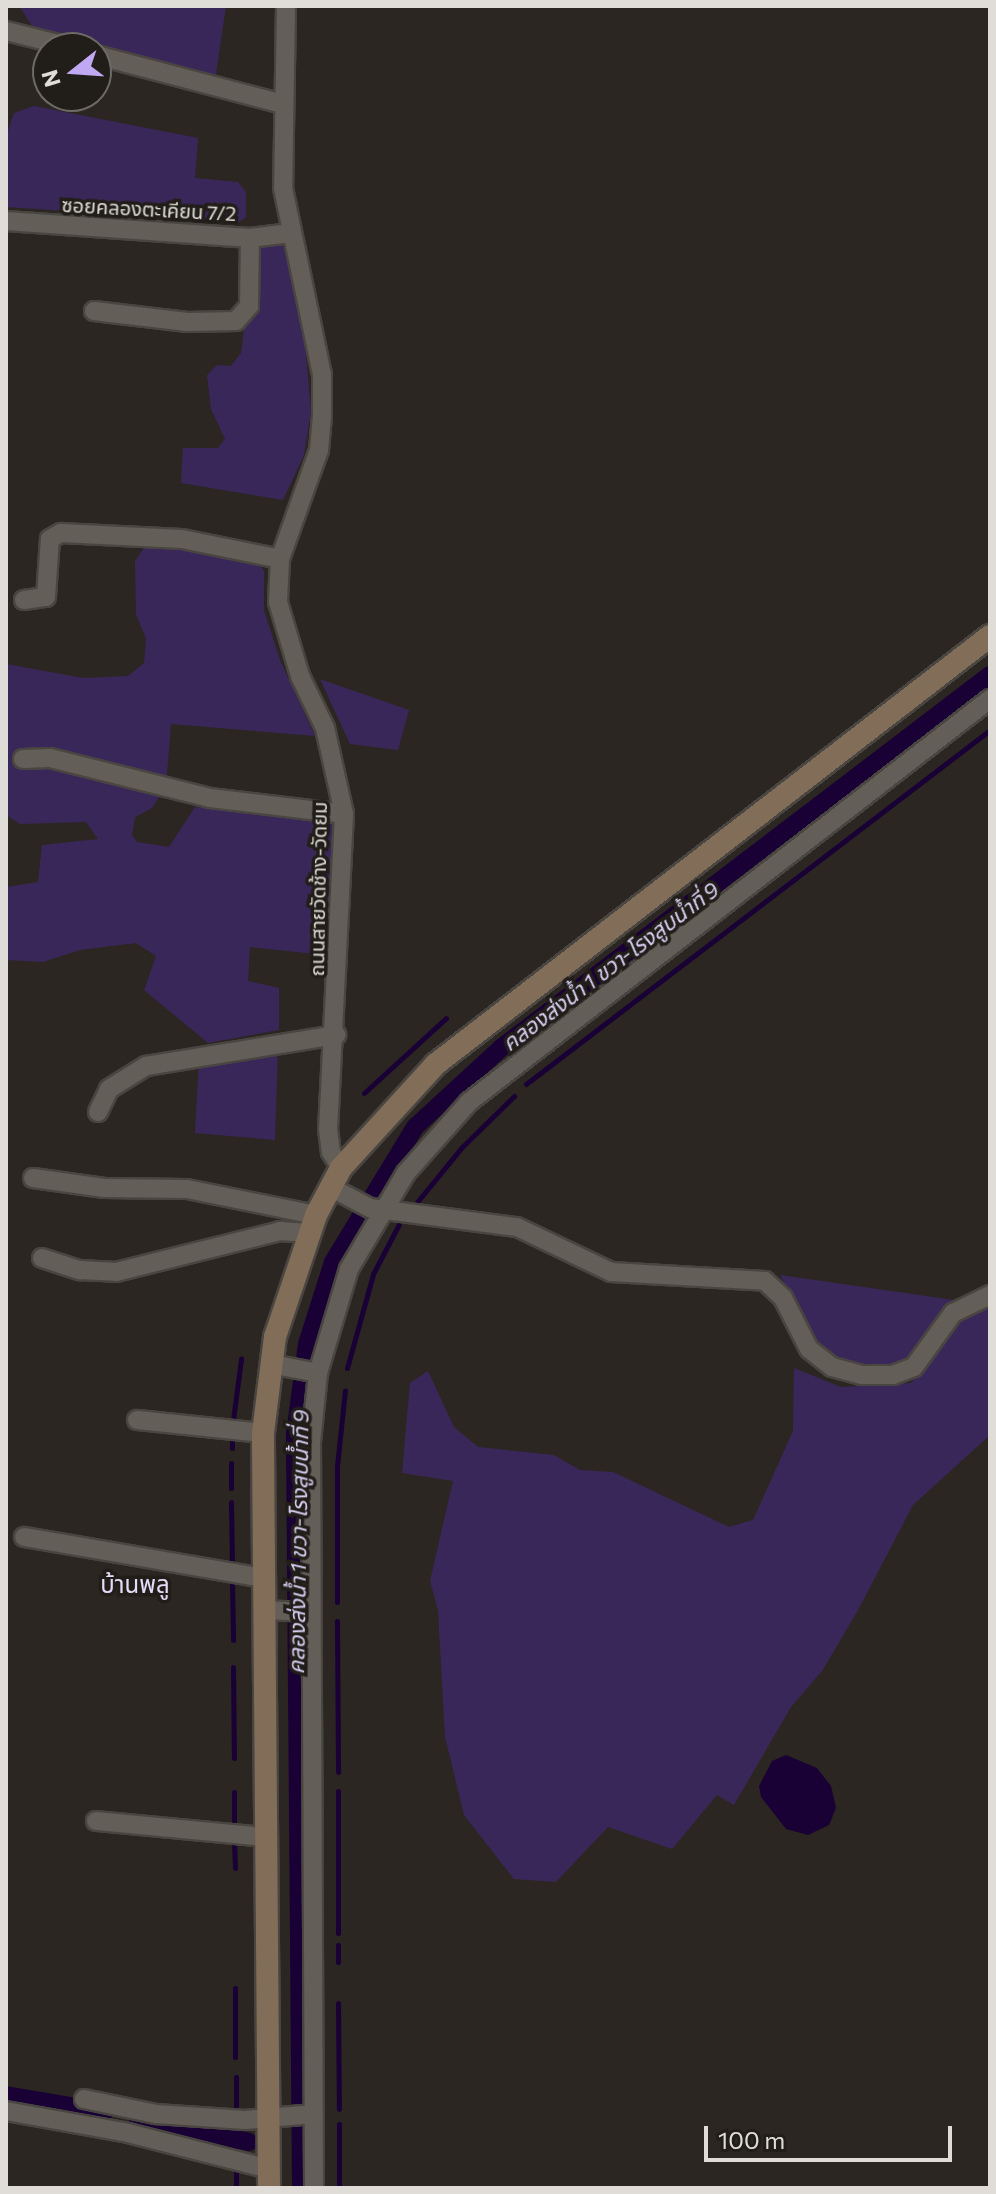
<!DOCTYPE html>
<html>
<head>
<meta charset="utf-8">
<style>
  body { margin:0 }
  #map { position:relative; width:996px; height:2194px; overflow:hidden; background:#2b2621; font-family:Commissioner,"Noto Sans Thai",sans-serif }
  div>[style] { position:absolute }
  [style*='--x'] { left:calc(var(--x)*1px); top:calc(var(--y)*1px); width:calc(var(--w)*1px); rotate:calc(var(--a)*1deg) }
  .green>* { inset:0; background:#3a275a }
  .water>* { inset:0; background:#190035 }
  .stream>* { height:5px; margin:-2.5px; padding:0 2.5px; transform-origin:2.5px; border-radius:2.5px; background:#190035 }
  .canal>* { height:18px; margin:-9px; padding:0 9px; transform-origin:9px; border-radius:9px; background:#190035 }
  .roads { filter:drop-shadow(2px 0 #494541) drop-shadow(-2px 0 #494541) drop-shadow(0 2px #494541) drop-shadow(0 -2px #494541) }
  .minor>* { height:18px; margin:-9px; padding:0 9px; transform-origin:9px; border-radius:9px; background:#645e58 }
  .secondary>* { height:22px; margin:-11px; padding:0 11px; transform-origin:11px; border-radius:11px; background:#826d58 }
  span { translate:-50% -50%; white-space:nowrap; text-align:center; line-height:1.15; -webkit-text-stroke:7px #211d18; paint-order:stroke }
  .street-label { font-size:20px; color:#e0ddd9 }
  .water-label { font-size:22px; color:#d9cff3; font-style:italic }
  .quarter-label { font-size:24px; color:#e5dcf9 }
  .frame { position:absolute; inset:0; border:8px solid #e0ddd9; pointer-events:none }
  .north { position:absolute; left:32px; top:32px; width:80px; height:80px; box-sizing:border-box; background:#211d18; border:2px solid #6d6a65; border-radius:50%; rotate:253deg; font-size:22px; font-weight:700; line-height:32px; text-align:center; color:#e0ddd9 }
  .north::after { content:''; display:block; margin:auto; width:28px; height:36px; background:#c0a8f3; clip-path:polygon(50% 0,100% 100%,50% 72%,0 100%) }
  .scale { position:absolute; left:704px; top:2126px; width:248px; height:36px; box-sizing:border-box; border:4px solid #e0ddd9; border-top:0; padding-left:10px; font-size:24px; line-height:28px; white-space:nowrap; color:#e0ddd9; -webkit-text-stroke:6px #211d18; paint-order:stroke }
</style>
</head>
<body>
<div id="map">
  <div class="green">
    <i style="clip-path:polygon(19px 6px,226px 6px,216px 74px,210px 79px,158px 67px,32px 26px)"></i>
    <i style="clip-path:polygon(34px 106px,198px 138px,195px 178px,238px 182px,246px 192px,246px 217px,239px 222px,6px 207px,6px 137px,14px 113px)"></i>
    <i style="clip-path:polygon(255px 241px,282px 241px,303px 321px,311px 411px,304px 455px,283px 500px,181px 483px,183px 448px,218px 448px,225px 439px,211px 409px,207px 375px,217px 365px,231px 366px,241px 353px)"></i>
    <i style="clip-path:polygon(148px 542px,258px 562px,264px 571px,264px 610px,280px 660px,315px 736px,171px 724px,166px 786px,152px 808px,135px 817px,132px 835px,137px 842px,169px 847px,195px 807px,328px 818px,334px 828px,325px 955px,250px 947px,248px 981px,279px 988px,279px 1030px,208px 1043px,144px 990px,156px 956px,136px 943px,80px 950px,43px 962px,6px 960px,6px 887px,38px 882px,42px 845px,98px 839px,86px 822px,20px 824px,6px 815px,6px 664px,83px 678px,128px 676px,144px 663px,146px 639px,136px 614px,135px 561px)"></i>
    <i style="clip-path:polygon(320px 679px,409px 710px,398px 750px,350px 744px)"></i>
    <i style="clip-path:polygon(278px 1046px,275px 1140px,195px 1133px,199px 1058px)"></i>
    <i style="clip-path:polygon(780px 1275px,954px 1300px,911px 1359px,882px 1368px,834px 1358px,814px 1342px)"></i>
    <i style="clip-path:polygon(990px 1301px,990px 1435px,913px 1505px,857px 1612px,822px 1671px,791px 1707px,734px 1805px,717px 1795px,672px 1849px,608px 1827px,556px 1882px,514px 1879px,464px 1815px,445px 1737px,438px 1610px,430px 1581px,453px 1481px,402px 1473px,410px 1383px,428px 1371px,454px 1427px,478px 1447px,554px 1455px,580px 1470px,613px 1472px,729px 1527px,753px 1520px,793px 1431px,794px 1368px,841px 1387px,911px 1383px,959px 1315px)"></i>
  </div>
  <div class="water">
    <i style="clip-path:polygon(786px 1755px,817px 1768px,831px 1786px,836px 1808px,829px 1825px,808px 1835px,786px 1829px,761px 1797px,759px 1786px,772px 1761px)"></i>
  </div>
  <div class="stream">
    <i style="--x:526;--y:1084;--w:584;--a:-37.34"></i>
    <i style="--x:364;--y:1093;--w:111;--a:-42.4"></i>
    <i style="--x:413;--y:1207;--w:77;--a:-50.8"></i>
    <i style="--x:462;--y:1147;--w:73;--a:-44.4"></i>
    <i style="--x:347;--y:1368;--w:98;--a:-74.5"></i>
    <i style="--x:373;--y:1274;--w:56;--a:-62.5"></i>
    <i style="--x:233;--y:1420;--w:62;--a:-82.5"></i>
    <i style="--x:232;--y:1448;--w:14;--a:-90"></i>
    <i style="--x:231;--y:1488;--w:25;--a:-90"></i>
    <i style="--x:231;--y:1502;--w:61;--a:89.1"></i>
    <i style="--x:232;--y:1580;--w:60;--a:89"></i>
    <i style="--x:337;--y:1602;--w:136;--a:-90"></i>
    <i style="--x:337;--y:1466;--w:76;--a:-84"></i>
    <i style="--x:337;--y:1621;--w:151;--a:89.6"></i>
    <i style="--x:233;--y:1667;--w:91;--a:89.4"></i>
    <i style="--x:338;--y:1791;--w:142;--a:90"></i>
    <i style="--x:234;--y:1792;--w:29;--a:90"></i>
    <i style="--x:234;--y:1840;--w:28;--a:88"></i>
    <i style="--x:338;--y:1945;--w:17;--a:90"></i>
    <i style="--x:235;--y:1988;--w:69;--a:90"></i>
    <i style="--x:338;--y:2003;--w:106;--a:89.5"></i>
    <i style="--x:236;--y:2077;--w:30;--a:90"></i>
    <i style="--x:339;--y:2124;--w:64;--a:90"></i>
    <i style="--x:236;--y:2128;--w:20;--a:90"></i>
    <i style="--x:236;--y:2171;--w:17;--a:90"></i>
  </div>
  <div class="canal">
    <i style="--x:6;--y:2095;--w:100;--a:9.7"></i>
    <i style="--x:138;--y:2119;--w:113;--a:11.7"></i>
    <i style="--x:301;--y:2188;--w:754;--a:-90.46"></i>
    <i style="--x:295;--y:1434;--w:91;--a:-82.4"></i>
    <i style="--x:307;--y:1344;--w:86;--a:-72.4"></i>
    <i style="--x:333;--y:1262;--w:158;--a:-58.7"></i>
    <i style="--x:415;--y:1127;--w:117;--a:-42.6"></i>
    <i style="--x:501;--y:1048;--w:615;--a:-37.34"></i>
  </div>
  <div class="roads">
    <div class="minor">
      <i style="--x:286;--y:6;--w:182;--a:90.9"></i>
      <i style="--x:283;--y:188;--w:190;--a:78.2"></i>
      <i style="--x:322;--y:374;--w:42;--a:90"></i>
      <i style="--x:322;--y:416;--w:34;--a:95"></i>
      <i style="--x:319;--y:450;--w:116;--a:109.7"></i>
      <i style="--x:280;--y:559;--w:43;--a:92.7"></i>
      <i style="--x:278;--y:602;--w:77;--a:73.4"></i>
      <i style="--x:300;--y:676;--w:58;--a:64.3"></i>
      <i style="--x:325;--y:728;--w:88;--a:77.5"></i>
      <i style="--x:344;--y:814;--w:315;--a:92.9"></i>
      <i style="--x:328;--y:1129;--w:23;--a:83"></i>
      <i style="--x:331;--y:1152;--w:19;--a:58"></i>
      <i style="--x:6;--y:31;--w:70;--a:14"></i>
      <i style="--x:96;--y:55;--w:193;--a:14.7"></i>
      <i style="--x:6;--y:221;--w:245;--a:4"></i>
      <i style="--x:250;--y:238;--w:39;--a:-7"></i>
      <i style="--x:94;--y:311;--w:94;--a:6.7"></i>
      <i style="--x:187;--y:322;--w:49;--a:-1.2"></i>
      <i style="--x:236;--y:321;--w:20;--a:-49"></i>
      <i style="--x:249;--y:306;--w:68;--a:-89.2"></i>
      <i style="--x:24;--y:600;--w:22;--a:-8"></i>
      <i style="--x:46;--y:597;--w:58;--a:-86.1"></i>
      <i style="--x:50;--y:539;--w:13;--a:-29"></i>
      <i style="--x:61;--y:533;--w:121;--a:2.8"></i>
      <i style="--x:182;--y:539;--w:100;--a:11.5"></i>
      <i style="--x:23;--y:759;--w:27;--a:-2"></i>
      <i style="--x:50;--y:758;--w:165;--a:14"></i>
      <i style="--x:210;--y:798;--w:135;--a:6.8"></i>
      <i style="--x:98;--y:1112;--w:25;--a:-64"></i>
      <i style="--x:109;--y:1089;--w:44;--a:-31.9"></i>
      <i style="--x:146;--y:1066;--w:193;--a:-9.3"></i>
      <i style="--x:33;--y:1178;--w:72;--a:8"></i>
      <i style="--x:104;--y:1188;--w:83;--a:0.7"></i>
      <i style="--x:187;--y:1189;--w:132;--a:11.4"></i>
      <i style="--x:330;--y:1187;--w:45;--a:27.7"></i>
      <i style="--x:370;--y:1208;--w:148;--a:7.4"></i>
      <i style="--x:517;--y:1227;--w:104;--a:25.6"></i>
      <i style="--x:611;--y:1272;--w:154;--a:3.3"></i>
      <i style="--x:765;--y:1281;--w:25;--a:43"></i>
      <i style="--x:783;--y:1298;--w:57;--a:63"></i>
      <i style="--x:809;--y:1349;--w:29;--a:38"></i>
      <i style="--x:832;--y:1367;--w:30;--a:15"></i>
      <i style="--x:861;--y:1375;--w:32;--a:0"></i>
      <i style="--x:893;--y:1375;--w:22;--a:-21"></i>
      <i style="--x:914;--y:1367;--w:67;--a:-54.2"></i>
      <i style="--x:953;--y:1313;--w:41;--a:-25.9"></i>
      <i style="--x:42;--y:1258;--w:40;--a:18"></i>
      <i style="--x:80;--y:1270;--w:36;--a:3"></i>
      <i style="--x:116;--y:1272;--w:169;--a:-14"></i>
      <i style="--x:280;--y:1231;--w:29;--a:4"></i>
      <i style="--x:271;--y:1364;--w:48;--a:10.8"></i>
      <i style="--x:137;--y:1420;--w:127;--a:5.9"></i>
      <i style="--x:24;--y:1537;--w:242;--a:9.7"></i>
      <i style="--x:263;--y:1610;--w:48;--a:2.4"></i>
      <i style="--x:96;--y:1821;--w:170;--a:5.4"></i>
      <i style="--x:84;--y:2099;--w:74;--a:11.8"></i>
      <i style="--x:156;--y:2114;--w:89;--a:3.9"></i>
      <i style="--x:245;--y:2120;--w:69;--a:-5"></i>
      <i style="--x:6;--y:2111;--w:124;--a:10.2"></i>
      <i style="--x:128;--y:2133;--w:146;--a:14.3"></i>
      <i style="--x:314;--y:2188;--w:746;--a:-90.23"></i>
      <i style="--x:311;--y:1442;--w:69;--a:-84.2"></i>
      <i style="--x:318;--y:1373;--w:109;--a:-73.4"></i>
      <i style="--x:349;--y:1269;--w:112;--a:-59.3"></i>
      <i style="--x:406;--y:1173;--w:95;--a:-48.4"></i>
      <i style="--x:469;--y:1102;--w:659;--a:-37.72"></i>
    </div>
    <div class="secondary">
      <i style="--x:269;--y:2188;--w:755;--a:-90.46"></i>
      <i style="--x:263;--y:1433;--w:97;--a:-82.9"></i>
      <i style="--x:275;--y:1337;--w:129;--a:-71.4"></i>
      <i style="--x:316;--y:1215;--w:53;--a:-62"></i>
      <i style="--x:341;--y:1168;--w:141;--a:-47.6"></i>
      <i style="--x:436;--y:1064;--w:700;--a:-37.69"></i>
    </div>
  </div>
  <div class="street-label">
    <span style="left:149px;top:209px;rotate:3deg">ซอยคลองตะเคียน 7/2</span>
    <span style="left:318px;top:889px;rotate:-89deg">ถนนสายวัดช้าง-วัดยม</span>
  </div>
  <div class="water-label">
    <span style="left:610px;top:966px;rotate:-37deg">คลองส่งน้ำ 1 ขวา-โรงสูบน้ำที่ 9</span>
    <span style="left:298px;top:1542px;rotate:-89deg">คลองส่งน้ำ 1 ขวา-โรงสูบน้ำที่ 9</span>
  </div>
  <div class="quarter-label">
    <span style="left:135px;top:1584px">บ้านพลู</span>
  </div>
  <div class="frame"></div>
  <div class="north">N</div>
  <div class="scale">100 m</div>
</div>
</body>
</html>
